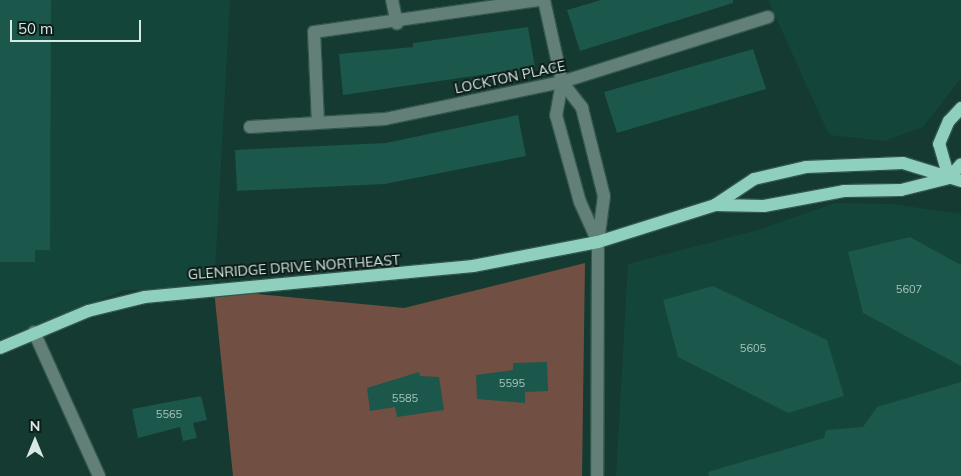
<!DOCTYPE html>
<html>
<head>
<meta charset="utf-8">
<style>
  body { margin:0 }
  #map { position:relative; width:961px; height:476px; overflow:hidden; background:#143a31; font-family:Mulish,sans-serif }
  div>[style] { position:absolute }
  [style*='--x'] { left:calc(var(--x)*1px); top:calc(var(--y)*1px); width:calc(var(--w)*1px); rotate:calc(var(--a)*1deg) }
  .built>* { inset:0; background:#14453a }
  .green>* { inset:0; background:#724f43 }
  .building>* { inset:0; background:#1b574a }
  .roads { filter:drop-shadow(1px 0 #33564d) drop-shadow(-1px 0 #33564d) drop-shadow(0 1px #33564d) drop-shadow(0 -1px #33564d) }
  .minor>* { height:12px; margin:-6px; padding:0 6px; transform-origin:6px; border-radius:6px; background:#628078 }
  .major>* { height:12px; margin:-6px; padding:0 6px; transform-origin:6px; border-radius:6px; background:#8fcfbd }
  span { translate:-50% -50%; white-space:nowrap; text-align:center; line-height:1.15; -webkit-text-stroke:4px #0e1d19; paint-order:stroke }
  .number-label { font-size:11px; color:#a7c5bd }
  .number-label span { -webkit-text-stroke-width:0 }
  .street-label { font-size:14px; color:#d6eae3 }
  .north { position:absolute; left:10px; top:416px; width:50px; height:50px; -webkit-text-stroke:4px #0e1d19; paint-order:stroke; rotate:0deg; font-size:14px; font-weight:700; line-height:20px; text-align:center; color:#d6eae3 }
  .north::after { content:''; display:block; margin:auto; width:18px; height:22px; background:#d6eae3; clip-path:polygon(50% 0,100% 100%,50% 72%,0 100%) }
  .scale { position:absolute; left:10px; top:20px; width:131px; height:22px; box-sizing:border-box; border:2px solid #d6eae3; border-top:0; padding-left:6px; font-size:15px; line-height:18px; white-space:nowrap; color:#d6eae3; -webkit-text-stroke:4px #0e1d19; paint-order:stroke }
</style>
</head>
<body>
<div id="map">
  <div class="built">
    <i style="clip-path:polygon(0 0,230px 0,214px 290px,124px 290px,0 343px)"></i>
    <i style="clip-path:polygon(768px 0,961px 0,961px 78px,923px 127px,884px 141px,829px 135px)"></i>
    <i style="clip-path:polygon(835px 203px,892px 204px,961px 214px,961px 476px,616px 476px,628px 264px,758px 230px)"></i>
  </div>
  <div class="green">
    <i style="clip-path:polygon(585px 263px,582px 476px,233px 476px,214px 290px,404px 308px)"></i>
  </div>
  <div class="building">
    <i style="clip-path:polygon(0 0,51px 0,50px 250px,35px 250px,35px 262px,0 262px)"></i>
    <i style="clip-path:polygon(601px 0,733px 0,733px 3px,580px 51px,567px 10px)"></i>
    <i style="clip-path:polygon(528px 27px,535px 67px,343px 95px,339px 54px,413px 47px,413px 43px)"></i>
    <i style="clip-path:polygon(753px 49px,766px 89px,617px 133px,604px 92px)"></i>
    <i style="clip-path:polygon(518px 115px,526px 156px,385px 184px,237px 191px,235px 150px,386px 143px)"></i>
    <i style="clip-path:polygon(910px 237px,961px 265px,961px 366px,863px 313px,848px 252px)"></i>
    <i style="clip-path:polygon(713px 286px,827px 340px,844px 396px,788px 413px,678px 357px,663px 300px)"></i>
    <i style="clip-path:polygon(547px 362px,548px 391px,525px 392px,525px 403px,477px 399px,476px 375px,513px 370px,513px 363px)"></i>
    <i style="clip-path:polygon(419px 372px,420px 376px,439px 377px,444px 410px,397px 417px,395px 407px,370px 411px,367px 388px)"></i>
    <i style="clip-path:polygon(961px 382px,961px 476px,709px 476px,708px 472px,824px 438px,826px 430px,863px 427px,877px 407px)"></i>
    <i style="clip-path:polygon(201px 396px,207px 420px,193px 423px,197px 438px,183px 441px,180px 427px,138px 438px,132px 409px)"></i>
  </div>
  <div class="roads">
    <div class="minor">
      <i style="--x:392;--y:0;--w:24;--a:78"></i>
      <i style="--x:544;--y:0;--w:84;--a:77.6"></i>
      <i style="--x:562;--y:82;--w:33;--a:52"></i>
      <i style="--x:582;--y:108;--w:91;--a:76"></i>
      <i style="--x:604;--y:196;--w:46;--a:97.4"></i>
      <i style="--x:598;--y:242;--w:234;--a:90.2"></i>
      <i style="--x:562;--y:82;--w:34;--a:100"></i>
      <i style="--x:556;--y:115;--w:90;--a:74.6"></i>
      <i style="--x:580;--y:202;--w:44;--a:65.8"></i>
      <i style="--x:318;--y:123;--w:91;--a:-92.5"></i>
      <i style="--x:314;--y:32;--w:226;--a:-8.1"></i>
      <i style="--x:250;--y:127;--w:135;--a:-3.4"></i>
      <i style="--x:385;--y:119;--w:181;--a:-11.8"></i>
      <i style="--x:562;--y:82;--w:216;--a:-17.5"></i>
      <i style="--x:34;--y:332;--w:158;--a:65.7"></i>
    </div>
    <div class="major">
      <i style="--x:949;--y:178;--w:35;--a:-106"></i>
      <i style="--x:939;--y:144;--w:25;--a:-67"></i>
      <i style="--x:949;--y:121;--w:18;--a:-47"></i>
      <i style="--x:949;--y:178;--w:18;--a:-49"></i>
      <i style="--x:715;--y:205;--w:47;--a:-33.7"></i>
      <i style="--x:754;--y:179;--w:53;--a:-13"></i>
      <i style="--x:806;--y:167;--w:97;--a:-2.4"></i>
      <i style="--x:903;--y:163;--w:61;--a:17.2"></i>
      <i style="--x:0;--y:348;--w:95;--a:-22.8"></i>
      <i style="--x:88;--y:311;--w:59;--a:-13.8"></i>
      <i style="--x:145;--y:297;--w:329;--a:-5.4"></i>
      <i style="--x:473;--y:266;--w:127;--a:-10.9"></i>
      <i style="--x:598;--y:242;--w:123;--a:-17.5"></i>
      <i style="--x:715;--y:205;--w:49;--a:1.2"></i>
      <i style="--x:764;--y:206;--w:81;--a:-10.6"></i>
      <i style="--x:844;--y:191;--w:57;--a:-1"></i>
      <i style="--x:901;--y:190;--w:49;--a:-14"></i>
    </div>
  </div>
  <div class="number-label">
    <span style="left:909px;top:289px">5607</span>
    <span style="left:753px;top:348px">5605</span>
    <span style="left:512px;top:383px">5595</span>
    <span style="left:405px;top:398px">5585</span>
    <span style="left:169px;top:414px">5565</span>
  </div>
  <div class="street-label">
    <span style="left:510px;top:77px;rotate:-12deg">LOCKTON PLACE</span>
    <span style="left:294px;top:267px;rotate:-4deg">GLENRIDGE DRIVE NORTHEAST</span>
  </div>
  <div class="north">N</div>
  <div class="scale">50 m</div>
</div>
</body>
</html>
